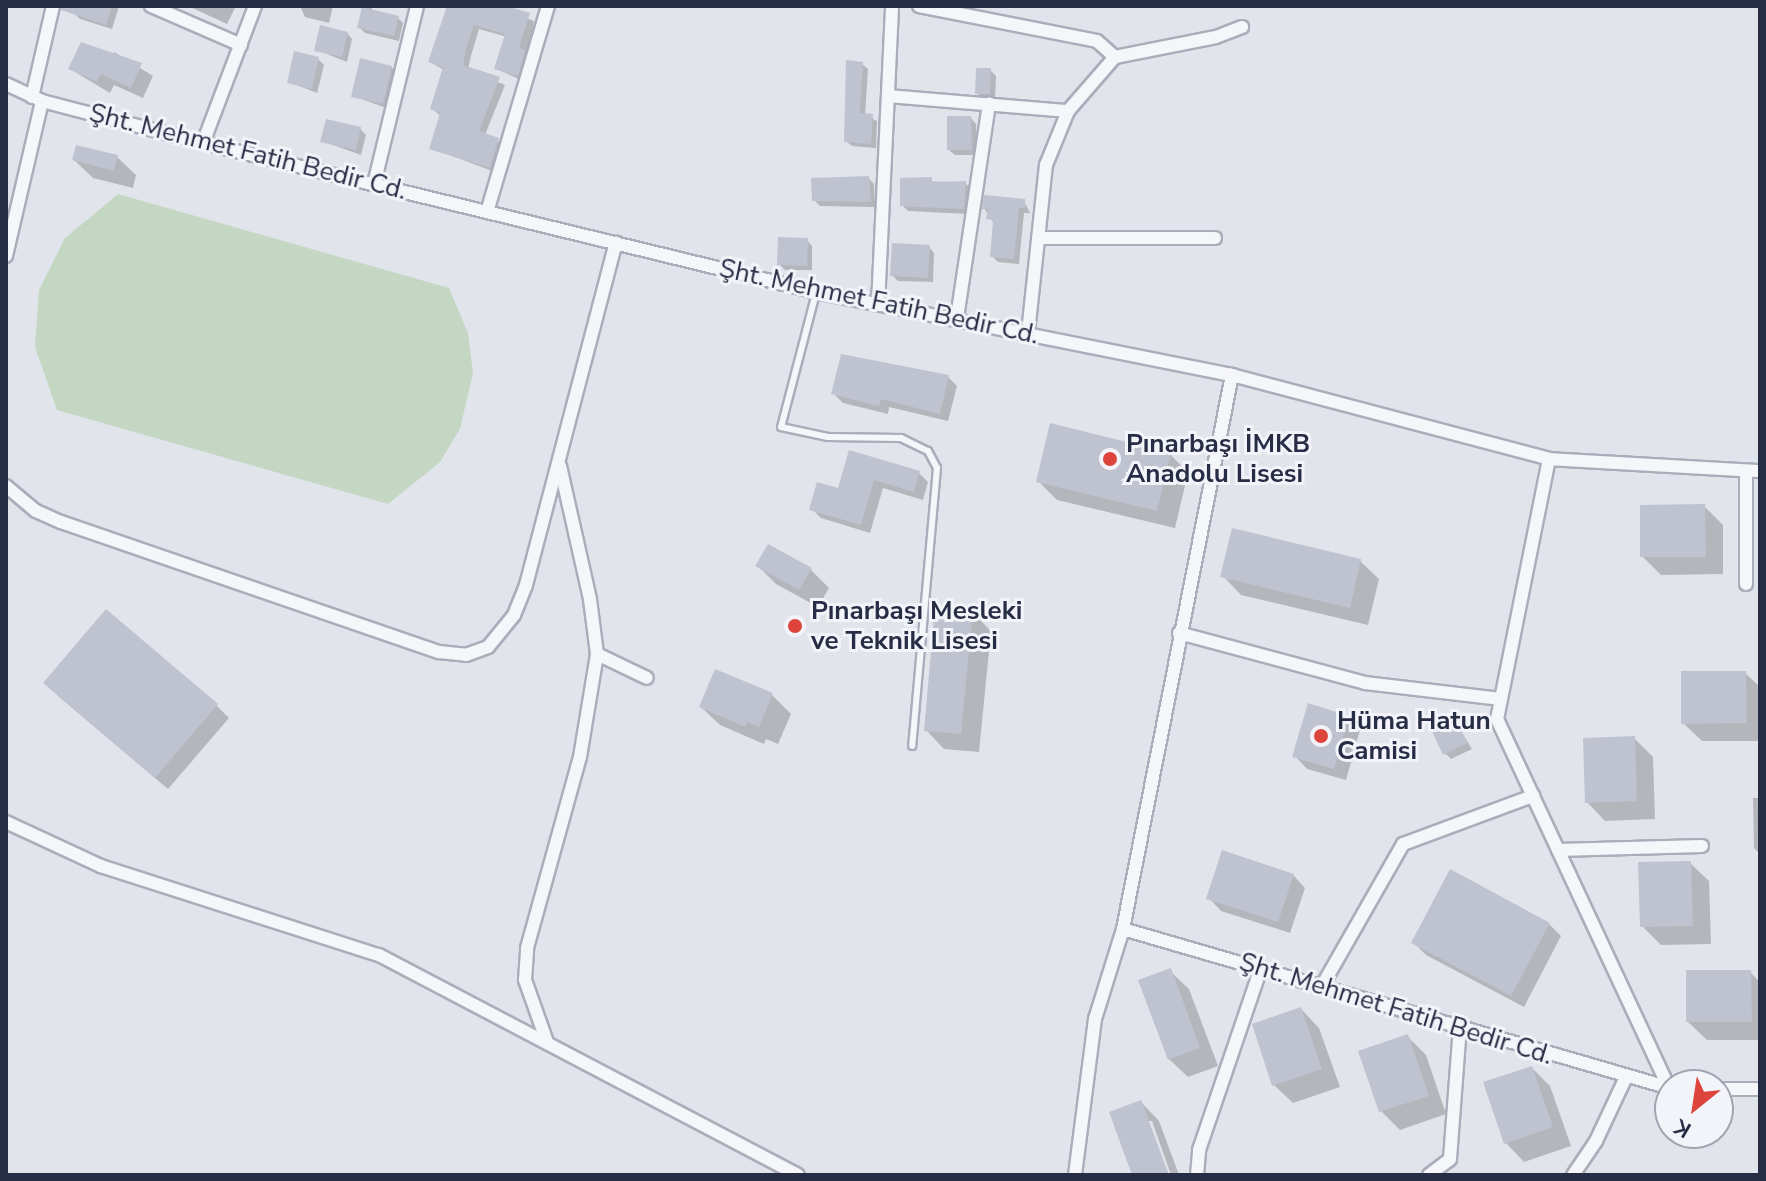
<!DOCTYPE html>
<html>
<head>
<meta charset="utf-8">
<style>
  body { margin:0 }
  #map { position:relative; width:1766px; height:1181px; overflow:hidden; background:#e2e4ec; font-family:"Nunito Sans",sans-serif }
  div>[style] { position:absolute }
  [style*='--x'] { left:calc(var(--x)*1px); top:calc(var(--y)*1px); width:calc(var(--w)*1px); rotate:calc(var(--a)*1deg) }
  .green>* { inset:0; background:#c3d7c2 }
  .shadow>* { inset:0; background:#0003 }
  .building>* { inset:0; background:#bfc2cf }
  .roads { filter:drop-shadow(2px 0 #aaadba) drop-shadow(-2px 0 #aaadba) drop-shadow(0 2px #aaadba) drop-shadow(0 -2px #aaadba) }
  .service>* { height:6px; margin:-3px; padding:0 3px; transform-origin:3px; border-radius:3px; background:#f5f6fa }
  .minor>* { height:12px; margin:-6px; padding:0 6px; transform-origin:6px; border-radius:6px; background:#f5f6fa }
  .dots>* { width:22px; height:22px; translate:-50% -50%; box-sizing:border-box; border:4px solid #f2f4f9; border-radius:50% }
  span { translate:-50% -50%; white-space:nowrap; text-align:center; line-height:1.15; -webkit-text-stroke:6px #f2f4f9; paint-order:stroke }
  .street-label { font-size:26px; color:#282d46 }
  .poi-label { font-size:26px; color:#282d46; font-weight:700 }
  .left { translate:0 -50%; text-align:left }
  .frame { position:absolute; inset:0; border:8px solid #282d46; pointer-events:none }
  .north { position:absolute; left:1654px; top:1069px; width:80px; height:80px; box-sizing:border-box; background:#f2f4f9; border:2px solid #a1a4b1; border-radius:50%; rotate:210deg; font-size:22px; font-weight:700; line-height:32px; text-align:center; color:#282d46 }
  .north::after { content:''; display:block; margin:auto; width:28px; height:36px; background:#dc443c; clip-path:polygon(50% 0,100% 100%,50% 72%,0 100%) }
</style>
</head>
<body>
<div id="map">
  <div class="green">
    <i style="clip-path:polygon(118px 194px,449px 288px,468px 333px,473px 373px,460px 429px,440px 462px,388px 504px,57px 410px,35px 347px,39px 290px,65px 238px)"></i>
  </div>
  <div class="shadow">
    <i style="clip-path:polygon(77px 6px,119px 6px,112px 29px,80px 19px,74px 13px)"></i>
    <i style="clip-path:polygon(188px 6px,236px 6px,227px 24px)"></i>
    <i style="clip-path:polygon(300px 6px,333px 6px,329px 23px,305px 17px)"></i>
    <i style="clip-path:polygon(352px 6px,373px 6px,371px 11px,398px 18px,403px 23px,399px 41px,365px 33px,359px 27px,363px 9px)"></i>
    <i style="clip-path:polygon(449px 6px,496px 6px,534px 21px,523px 81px,497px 69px,507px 37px,479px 29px,471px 56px,468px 69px,505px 85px,485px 135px,504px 145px,495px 172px,431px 148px,441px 116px,432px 109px,444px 70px,430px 62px)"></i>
    <i style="clip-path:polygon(347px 33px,352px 39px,347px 62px,317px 50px)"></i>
    <i style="clip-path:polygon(114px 52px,153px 76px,143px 98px,114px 85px,110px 93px,70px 69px,110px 59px)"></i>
    <i style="clip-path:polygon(318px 59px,324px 65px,317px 93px,289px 82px)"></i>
    <i style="clip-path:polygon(862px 64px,868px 69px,865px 115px,877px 121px,876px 148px,852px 146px,846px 141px)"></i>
    <i style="clip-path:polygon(391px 67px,397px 73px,389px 109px,353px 96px)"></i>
    <i style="clip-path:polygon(990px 70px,996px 76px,995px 99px,983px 99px,977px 93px)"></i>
    <i style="clip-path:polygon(971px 118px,976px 124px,977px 155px,955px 155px,949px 150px)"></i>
    <i style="clip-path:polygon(360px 129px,366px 135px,361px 155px,322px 141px)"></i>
    <i style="clip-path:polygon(117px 157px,136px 175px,133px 188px,93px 178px,74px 160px)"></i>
    <i style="clip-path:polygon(868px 178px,874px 184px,875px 207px,820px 206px,814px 200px)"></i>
    <i style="clip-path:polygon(902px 180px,965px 183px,971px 189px,969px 214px,908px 211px,902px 205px)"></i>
    <i style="clip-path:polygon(1024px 201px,1030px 213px,1024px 213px,1019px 264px,998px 262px,992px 256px,995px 225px,984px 208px)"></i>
    <i style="clip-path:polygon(807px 240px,812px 246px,812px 270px,785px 270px,779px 264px)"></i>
    <i style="clip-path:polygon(929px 247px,934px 253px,933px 282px,898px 281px,892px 275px)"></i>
    <i style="clip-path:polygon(948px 377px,957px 386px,948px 421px,889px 407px,888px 414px,843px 403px,834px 394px)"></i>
    <i style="clip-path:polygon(850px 452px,919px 473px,928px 482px,923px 500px,883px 488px,870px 533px,821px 518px,812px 509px,839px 491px)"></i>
    <i style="clip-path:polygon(1170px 454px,1188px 473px,1175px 528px,1057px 500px,1038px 481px)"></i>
    <i style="clip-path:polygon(1704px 506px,1723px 525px,1723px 574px,1661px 575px,1642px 556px)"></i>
    <i style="clip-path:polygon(1360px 561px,1379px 579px,1368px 625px,1241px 595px,1223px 576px)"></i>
    <i style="clip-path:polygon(758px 566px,810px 569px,829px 588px,818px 607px,776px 584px)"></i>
    <i style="clip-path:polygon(972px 612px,991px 631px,979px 752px,944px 749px,926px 730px)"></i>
    <i style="clip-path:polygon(1745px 673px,1760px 687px,1760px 741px,1702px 741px,1683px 723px)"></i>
    <i style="clip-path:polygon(57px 695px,216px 705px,229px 718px,168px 789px)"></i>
    <i style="clip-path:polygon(772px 695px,791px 714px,778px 744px,766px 739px,764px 744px,720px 725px,701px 707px)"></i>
    <i style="clip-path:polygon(1348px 717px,1360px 730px,1346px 780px,1307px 769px,1295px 756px)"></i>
    <i style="clip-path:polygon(1454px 720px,1472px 749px,1451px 759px,1445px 753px)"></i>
    <i style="clip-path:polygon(1634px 738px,1653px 757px,1655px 819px,1605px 821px,1587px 802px)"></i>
    <i style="clip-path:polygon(1753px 798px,1760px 798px,1760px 854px,1754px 848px)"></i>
    <i style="clip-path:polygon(1690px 863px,1709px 881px,1711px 944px,1661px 945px,1642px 926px)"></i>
    <i style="clip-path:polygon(1293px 875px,1305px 888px,1290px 933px,1221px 911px,1209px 898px)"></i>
    <i style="clip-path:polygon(1549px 924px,1561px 936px,1524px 1007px,1426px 955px,1414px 943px)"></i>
    <i style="clip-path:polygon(1170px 971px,1189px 989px,1218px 1066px,1188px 1077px,1169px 1059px)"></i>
    <i style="clip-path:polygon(1750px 972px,1760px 982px,1760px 1040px,1707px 1040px,1688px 1022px)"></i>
    <i style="clip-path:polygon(1301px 1009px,1319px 1028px,1340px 1087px,1293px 1103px,1274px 1085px)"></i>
    <i style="clip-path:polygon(1407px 1036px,1426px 1055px,1446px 1114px,1400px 1130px,1381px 1111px)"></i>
    <i style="clip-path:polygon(1532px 1068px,1550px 1086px,1571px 1146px,1524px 1162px,1506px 1143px)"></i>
    <i style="clip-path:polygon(1141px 1102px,1159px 1121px,1179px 1175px,1171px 1175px,1152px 1121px,1147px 1121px,1167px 1175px,1134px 1175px)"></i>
  </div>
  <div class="building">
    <i style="clip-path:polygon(62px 6px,112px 6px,106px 25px,61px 10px)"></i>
    <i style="clip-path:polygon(447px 6px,506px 6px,530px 13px,519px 48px,525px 50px,518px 76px,494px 69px,505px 34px,474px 25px,466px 49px,463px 65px,500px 77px,479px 131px,499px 138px,490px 168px,429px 149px,440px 113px,430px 109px,443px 67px,428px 62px)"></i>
    <i style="clip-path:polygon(362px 7px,399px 16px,394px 36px,357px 28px)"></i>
    <i style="clip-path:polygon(320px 25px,348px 32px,342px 57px,314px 51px)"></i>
    <i style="clip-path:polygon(81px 42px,142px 63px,131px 88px,101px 74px,97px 82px,68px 69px)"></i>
    <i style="clip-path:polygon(294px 51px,319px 57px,312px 89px,287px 83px)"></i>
    <i style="clip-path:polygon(360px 58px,392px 66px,383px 104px,351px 97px)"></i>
    <i style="clip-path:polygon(846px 60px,863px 62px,860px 113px,873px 114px,871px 144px,844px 142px)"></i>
    <i style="clip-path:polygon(976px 68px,991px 68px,990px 94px,975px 94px)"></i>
    <i style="clip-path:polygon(947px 116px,971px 116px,972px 150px,947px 150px)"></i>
    <i style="clip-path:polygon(326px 119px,361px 127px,356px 150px,320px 142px)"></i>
    <i style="clip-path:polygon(76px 145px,118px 155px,114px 171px,72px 160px)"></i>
    <i style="clip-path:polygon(869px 176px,871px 202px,812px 201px,811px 178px)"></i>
    <i style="clip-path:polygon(932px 177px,932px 182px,966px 181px,964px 209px,900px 206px,900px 178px)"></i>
    <i style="clip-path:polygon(984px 195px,1025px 199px,1025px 208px,1019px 208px,1014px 259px,990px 257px,993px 220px,986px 219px,988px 209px,982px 209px)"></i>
    <i style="clip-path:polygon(778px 237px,808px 238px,807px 266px,777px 265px)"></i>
    <i style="clip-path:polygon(892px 243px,930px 245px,928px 278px,890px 276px)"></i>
    <i style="clip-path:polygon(841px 354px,949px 375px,940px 414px,881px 399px,879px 406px,831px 394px)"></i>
    <i style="clip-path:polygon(1050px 423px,1171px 453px,1157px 511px,1036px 482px)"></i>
    <i style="clip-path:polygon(849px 450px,920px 471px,914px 492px,874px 480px,861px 525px,809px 510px,817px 482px,838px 488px)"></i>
    <i style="clip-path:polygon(1705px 504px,1706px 557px,1640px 557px,1640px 505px)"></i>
    <i style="clip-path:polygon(1232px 528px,1361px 559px,1350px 608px,1220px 577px)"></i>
    <i style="clip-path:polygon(768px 544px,812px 568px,799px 590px,755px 566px)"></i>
    <i style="clip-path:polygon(935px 606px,973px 610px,961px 734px,924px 731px)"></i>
    <i style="clip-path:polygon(106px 609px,218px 704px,155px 778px,43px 683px)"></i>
    <i style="clip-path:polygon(715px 669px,773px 693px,759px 727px,747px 722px,745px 727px,699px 707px)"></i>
    <i style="clip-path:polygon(1681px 671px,1746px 671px,1747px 723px,1681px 724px)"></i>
    <i style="clip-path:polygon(1308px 703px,1349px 716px,1334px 769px,1292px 757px)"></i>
    <i style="clip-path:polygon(1455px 717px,1467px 743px,1443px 755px,1431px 729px)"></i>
    <i style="clip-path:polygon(1635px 736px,1637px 801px,1585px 803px,1583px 738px)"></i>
    <i style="clip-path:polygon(1222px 850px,1294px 874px,1278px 922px,1206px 899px)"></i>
    <i style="clip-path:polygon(1691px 861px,1693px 926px,1640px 927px,1638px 862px)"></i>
    <i style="clip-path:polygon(1450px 869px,1550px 923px,1511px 996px,1411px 943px)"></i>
    <i style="clip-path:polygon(1171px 968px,1200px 1048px,1168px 1060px,1138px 980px)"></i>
    <i style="clip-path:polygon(1686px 970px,1751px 970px,1752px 1022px,1686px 1022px)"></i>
    <i style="clip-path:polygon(1301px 1007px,1322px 1069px,1272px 1086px,1252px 1024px)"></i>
    <i style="clip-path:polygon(1408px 1034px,1429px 1096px,1379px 1112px,1358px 1051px)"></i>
    <i style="clip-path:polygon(1532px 1066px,1553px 1127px,1504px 1144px,1483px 1082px)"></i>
    <i style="clip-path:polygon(1141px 1100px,1169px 1175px,1132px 1175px,1109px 1112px)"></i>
  </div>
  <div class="roads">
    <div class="service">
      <i style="--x:816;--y:293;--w:138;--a:104.6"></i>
      <i style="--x:781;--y:427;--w:48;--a:12"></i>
      <i style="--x:828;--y:437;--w:73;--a:0.8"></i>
      <i style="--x:901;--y:438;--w:30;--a:26"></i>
      <i style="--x:928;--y:451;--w:19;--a:62"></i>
      <i style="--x:937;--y:468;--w:279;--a:95.1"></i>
    </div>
    <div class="minor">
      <i style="--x:151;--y:6;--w:98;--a:23.4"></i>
      <i style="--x:919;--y:6;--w:181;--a:11.1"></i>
      <i style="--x:1097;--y:41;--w:24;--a:42"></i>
      <i style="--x:6;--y:84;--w:40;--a:25"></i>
      <i style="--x:42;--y:101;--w:166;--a:14.6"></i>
      <i style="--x:203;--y:143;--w:631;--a:13.66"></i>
      <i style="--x:816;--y:292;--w:424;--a:11.3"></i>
      <i style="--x:1232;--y:375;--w:328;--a:14.8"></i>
      <i style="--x:1549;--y:459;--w:211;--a:3.3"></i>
      <i style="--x:888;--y:96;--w:181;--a:4.8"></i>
      <i style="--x:32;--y:97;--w:93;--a:-77"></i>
      <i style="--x:203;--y:143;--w:147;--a:-69.2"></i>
      <i style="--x:374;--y:184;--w:183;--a:-76.4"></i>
      <i style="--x:487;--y:212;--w:215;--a:-73.5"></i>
      <i style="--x:1038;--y:238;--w:177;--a:0"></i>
      <i style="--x:6;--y:256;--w:159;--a:-76.9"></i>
      <i style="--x:878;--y:305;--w:299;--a:-87.3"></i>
      <i style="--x:957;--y:318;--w:217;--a:-81.5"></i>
      <i style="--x:1028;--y:333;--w:169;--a:-83.9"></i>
      <i style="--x:1046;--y:165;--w:58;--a:-67.8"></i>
      <i style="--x:1068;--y:111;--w:72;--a:-49"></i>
      <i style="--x:1115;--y:57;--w:103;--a:-11.2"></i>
      <i style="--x:1216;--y:37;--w:28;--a:-21"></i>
      <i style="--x:1549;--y:459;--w:265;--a:101.3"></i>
      <i style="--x:1497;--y:719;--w:407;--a:65"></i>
      <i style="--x:6;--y:486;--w:39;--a:40"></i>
      <i style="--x:36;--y:511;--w:27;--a:24"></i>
      <i style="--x:61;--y:522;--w:400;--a:19"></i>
      <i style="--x:439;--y:652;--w:27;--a:6"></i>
      <i style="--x:466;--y:655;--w:23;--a:-20"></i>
      <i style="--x:488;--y:647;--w:41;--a:-50.9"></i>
      <i style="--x:514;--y:615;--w:32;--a:-68"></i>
      <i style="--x:526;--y:585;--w:354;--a:-75.3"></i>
      <i style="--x:1746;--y:584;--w:112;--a:-90"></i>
      <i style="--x:1179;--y:633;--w:193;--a:15"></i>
      <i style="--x:1365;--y:683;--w:137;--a:6.7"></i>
      <i style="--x:597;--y:654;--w:55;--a:25.6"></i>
      <i style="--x:6;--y:822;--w:105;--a:24.9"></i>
      <i style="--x:101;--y:866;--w:292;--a:17.8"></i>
      <i style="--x:379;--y:955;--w:473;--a:27.7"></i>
      <i style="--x:1558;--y:850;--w:144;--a:-1.6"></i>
      <i style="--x:1123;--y:929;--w:570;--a:16.21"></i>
      <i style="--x:1322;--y:986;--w:163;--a:-60.3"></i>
      <i style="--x:1403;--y:844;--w:139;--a:-20.3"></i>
      <i style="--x:547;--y:1042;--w:66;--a:-109.5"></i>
      <i style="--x:525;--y:980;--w:32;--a:-86"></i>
      <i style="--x:527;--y:948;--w:198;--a:-74.5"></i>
      <i style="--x:580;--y:757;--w:104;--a:-80.6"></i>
      <i style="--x:597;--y:654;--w:55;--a:-97.3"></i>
      <i style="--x:590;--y:599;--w:136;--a:-102.7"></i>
      <i style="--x:1718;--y:1089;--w:42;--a:0"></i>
      <i style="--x:1075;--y:1175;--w:157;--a:-82.7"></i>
      <i style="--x:1095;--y:1019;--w:94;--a:-72.7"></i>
      <i style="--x:1123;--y:929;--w:565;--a:-78.87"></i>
      <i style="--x:1197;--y:1175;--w:25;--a:-85"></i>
      <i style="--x:1199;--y:1150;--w:192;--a:-71.2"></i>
      <i style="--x:1429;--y:1175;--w:26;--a:-37"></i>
      <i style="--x:1450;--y:1159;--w:132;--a:-85.7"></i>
      <i style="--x:1573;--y:1175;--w:41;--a:-55.9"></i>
      <i style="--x:1596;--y:1141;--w:68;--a:-64.9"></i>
    </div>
  </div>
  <div class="dots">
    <i style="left:1110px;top:459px;background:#dc443c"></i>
    <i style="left:795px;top:626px;background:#dc443c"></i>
    <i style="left:1321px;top:736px;background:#dc443c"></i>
  </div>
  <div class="street-label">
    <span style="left:248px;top:152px;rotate:14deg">Şht. Mehmet Fatih Bedir Cd.</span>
    <span style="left:879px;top:302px;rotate:12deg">Şht. Mehmet Fatih Bedir Cd.</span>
    <span style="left:1396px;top:1009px;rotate:17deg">Şht. Mehmet Fatih Bedir Cd.</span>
  </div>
  <div class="poi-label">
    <span class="left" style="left:1126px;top:459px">Pınarbaşı İMKB<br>Anadolu Lisesi</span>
    <span class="left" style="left:811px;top:626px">Pınarbaşı Mesleki<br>ve Teknik Lisesi</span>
    <span class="left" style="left:1337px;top:736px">Hüma Hatun<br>Camisi</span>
  </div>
  <div class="frame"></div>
  <div class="north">K</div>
</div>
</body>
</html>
